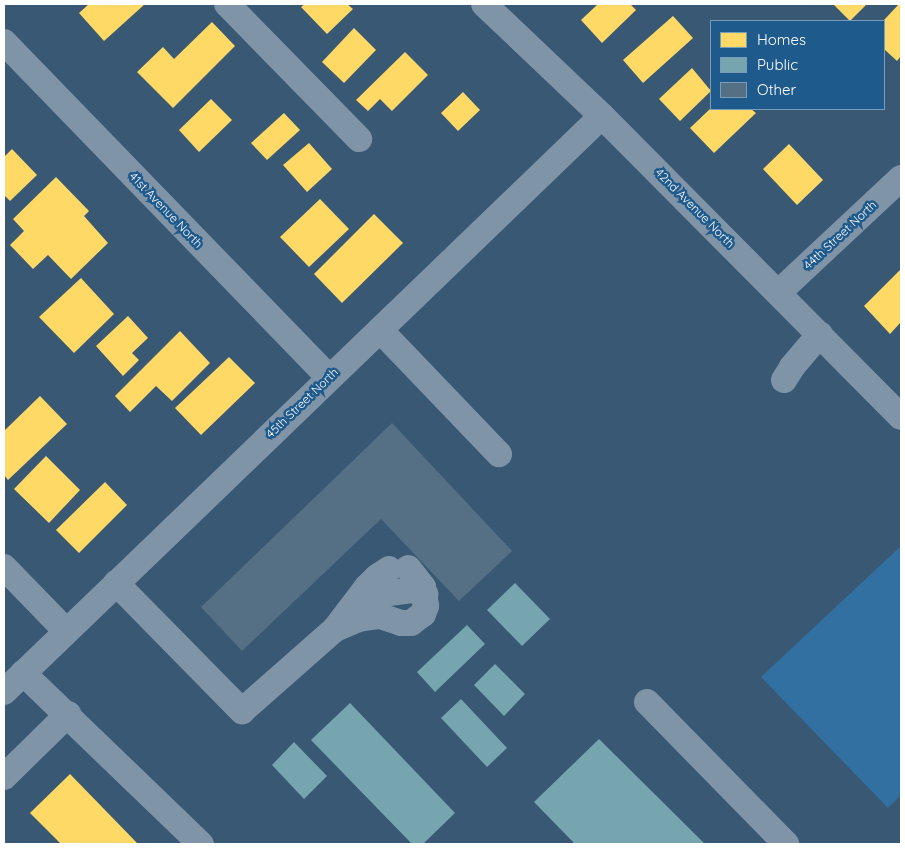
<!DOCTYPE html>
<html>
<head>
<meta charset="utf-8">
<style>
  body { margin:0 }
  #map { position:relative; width:905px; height:848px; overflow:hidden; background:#385874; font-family:Quicksand,sans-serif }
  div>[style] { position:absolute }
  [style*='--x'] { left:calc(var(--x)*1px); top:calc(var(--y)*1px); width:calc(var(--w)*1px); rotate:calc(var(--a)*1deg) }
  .green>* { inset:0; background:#3370a2 }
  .homes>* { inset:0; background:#ffd966 }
  .public>* { inset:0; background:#76a5af }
  .building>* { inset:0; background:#556f85 }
  .minor>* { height:26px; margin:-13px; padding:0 13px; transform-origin:13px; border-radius:13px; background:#7f94a7 }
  span { translate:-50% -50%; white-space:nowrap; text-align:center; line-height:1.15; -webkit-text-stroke:5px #1f5a8c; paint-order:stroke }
  .street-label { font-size:12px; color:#fff }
  .frame { position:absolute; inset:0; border:5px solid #fff; pointer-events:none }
  .legend { position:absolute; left:710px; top:20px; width:175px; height:90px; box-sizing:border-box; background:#1f5a8c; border:1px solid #799cba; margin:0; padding:6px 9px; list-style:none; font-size:15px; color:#fff }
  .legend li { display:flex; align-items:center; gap:10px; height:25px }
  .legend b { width:25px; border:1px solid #799cba }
</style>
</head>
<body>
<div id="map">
  <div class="green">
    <i style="clip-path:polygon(901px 546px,901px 795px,888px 808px,761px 677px)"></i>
  </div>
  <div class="homes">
    <i style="clip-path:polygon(89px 4px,145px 4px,104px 41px,79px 13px)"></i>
    <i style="clip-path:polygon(305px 4px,347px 4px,353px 9px,327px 34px,301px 7px)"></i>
    <i style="clip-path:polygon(598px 4px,630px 4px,636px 10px,602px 43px,581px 20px)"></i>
    <i style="clip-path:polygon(833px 4px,867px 4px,850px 21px)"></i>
    <i style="clip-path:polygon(899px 4px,901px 4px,901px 56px,897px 61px,884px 49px,884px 20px)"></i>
    <i style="clip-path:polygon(673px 16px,693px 38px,643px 83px,623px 60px)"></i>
    <i style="clip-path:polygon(212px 22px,235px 46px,173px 108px,137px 72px,163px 47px,174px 59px)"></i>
    <i style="clip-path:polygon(354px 28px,376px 50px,344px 83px,322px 62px)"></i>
    <i style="clip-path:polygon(405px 52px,428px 75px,392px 111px,380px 99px,368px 111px,356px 100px)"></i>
    <i style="clip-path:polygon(692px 68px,711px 91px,680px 121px,659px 99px)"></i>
    <i style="clip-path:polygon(463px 92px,480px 110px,458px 131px,441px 113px)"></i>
    <i style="clip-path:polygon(211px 99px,232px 120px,199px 152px,179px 130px)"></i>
    <i style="clip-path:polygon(710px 109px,751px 109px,756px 113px,714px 153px,690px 128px)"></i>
    <i style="clip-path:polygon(284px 113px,300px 130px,267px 160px,251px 143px)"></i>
    <i style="clip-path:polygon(309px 143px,332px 169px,307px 192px,283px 165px)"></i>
    <i style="clip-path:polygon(789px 144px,823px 180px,797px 205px,763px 169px)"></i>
    <i style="clip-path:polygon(12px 149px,37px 175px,10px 201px,4px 195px,4px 157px)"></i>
    <i style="clip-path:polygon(56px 177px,89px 211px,84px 216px,108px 243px,71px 279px,48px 255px,33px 269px,10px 245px,24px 231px,13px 219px)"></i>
    <i style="clip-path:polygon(320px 199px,349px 229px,309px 267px,280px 237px)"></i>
    <i style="clip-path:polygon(374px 214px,403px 243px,342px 303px,314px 274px)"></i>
    <i style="clip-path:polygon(901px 269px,901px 322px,890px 334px,864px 306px)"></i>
    <i style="clip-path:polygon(81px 278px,114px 314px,74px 353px,39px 317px)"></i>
    <i style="clip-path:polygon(128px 316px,148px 338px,132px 353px,139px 360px,123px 376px,96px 346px)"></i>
    <i style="clip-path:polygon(180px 331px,210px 363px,172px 401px,156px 386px,130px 412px,115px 396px)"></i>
    <i style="clip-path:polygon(229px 357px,255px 383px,201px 435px,175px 408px)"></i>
    <i style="clip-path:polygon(40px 396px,67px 424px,8px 480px,4px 475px,4px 431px)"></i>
    <i style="clip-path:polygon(46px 456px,80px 490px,49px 523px,14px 489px)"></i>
    <i style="clip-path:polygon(105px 482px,127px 505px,79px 553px,56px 530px)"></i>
    <i style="clip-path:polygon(70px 774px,138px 844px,61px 844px,30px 813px)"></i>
  </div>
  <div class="public">
    <i style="clip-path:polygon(515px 583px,550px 619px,522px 646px,487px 610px)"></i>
    <i style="clip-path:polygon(467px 625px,485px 644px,435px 692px,417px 672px)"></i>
    <i style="clip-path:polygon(495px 664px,525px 694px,504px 716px,474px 685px)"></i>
    <i style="clip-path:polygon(461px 699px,507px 748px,487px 767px,441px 718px)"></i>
    <i style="clip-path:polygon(350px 703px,455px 813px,423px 844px,412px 844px,311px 740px)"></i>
    <i style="clip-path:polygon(599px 739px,705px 844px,575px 844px,534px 802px)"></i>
    <i style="clip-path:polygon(294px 742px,327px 776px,304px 799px,272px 765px)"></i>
  </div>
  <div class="building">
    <i style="clip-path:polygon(392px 423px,512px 551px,459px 601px,381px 519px,242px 651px,201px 607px)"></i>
  </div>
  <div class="minor">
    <i style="--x:227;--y:4;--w:189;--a:45.6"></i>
    <i style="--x:484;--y:4;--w:163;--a:43.5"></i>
    <i style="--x:602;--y:116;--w:424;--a:45.2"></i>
    <i style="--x:4;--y:42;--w:467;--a:45.9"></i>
    <i style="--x:779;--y:292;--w:167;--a:-43.1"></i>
    <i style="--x:380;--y:330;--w:172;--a:46.2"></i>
    <i style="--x:784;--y:380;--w:15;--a:-58"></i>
    <i style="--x:792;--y:367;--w:43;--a:-49.7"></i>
    <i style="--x:4;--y:567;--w:89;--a:45.9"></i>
    <i style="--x:389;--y:569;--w:14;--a:146"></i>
    <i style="--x:377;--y:577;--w:14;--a:135"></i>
    <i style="--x:367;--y:587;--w:53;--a:127.3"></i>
    <i style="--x:335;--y:629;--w:25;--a:-23"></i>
    <i style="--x:358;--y:619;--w:22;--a:-8"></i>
    <i style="--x:380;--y:616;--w:22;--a:18"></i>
    <i style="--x:401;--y:623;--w:10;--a:0"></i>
    <i style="--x:411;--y:623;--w:15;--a:-37"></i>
    <i style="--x:423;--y:614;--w:9;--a:-69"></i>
    <i style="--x:426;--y:606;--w:19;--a:-99"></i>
    <i style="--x:423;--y:587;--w:24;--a:-128"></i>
    <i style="--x:116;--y:583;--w:180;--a:45.5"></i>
    <i style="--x:242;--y:711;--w:124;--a:-41.4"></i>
    <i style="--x:360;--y:597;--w:52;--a:-7.7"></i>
    <i style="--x:412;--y:590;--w:14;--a:17"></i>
    <i style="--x:23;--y:673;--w:247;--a:43.9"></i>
    <i style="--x:4;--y:692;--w:830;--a:-43.93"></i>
    <i style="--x:647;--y:702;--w:199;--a:45.6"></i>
    <i style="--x:4;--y:777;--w:90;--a:-44.5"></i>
  </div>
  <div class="street-label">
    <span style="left:695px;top:208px;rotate:45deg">42nd Avenue North</span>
    <span style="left:166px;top:210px;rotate:46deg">41st Avenue North</span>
    <span style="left:840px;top:235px;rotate:-43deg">44th Street North</span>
    <span style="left:302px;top:403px;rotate:-44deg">45th Street North</span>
  </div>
  <div class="frame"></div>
  <ul class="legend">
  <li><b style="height:14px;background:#ffd966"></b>Homes</li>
  <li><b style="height:14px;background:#76a5af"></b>Public</li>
  <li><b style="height:14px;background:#556f85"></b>Other</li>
  </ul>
</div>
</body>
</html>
